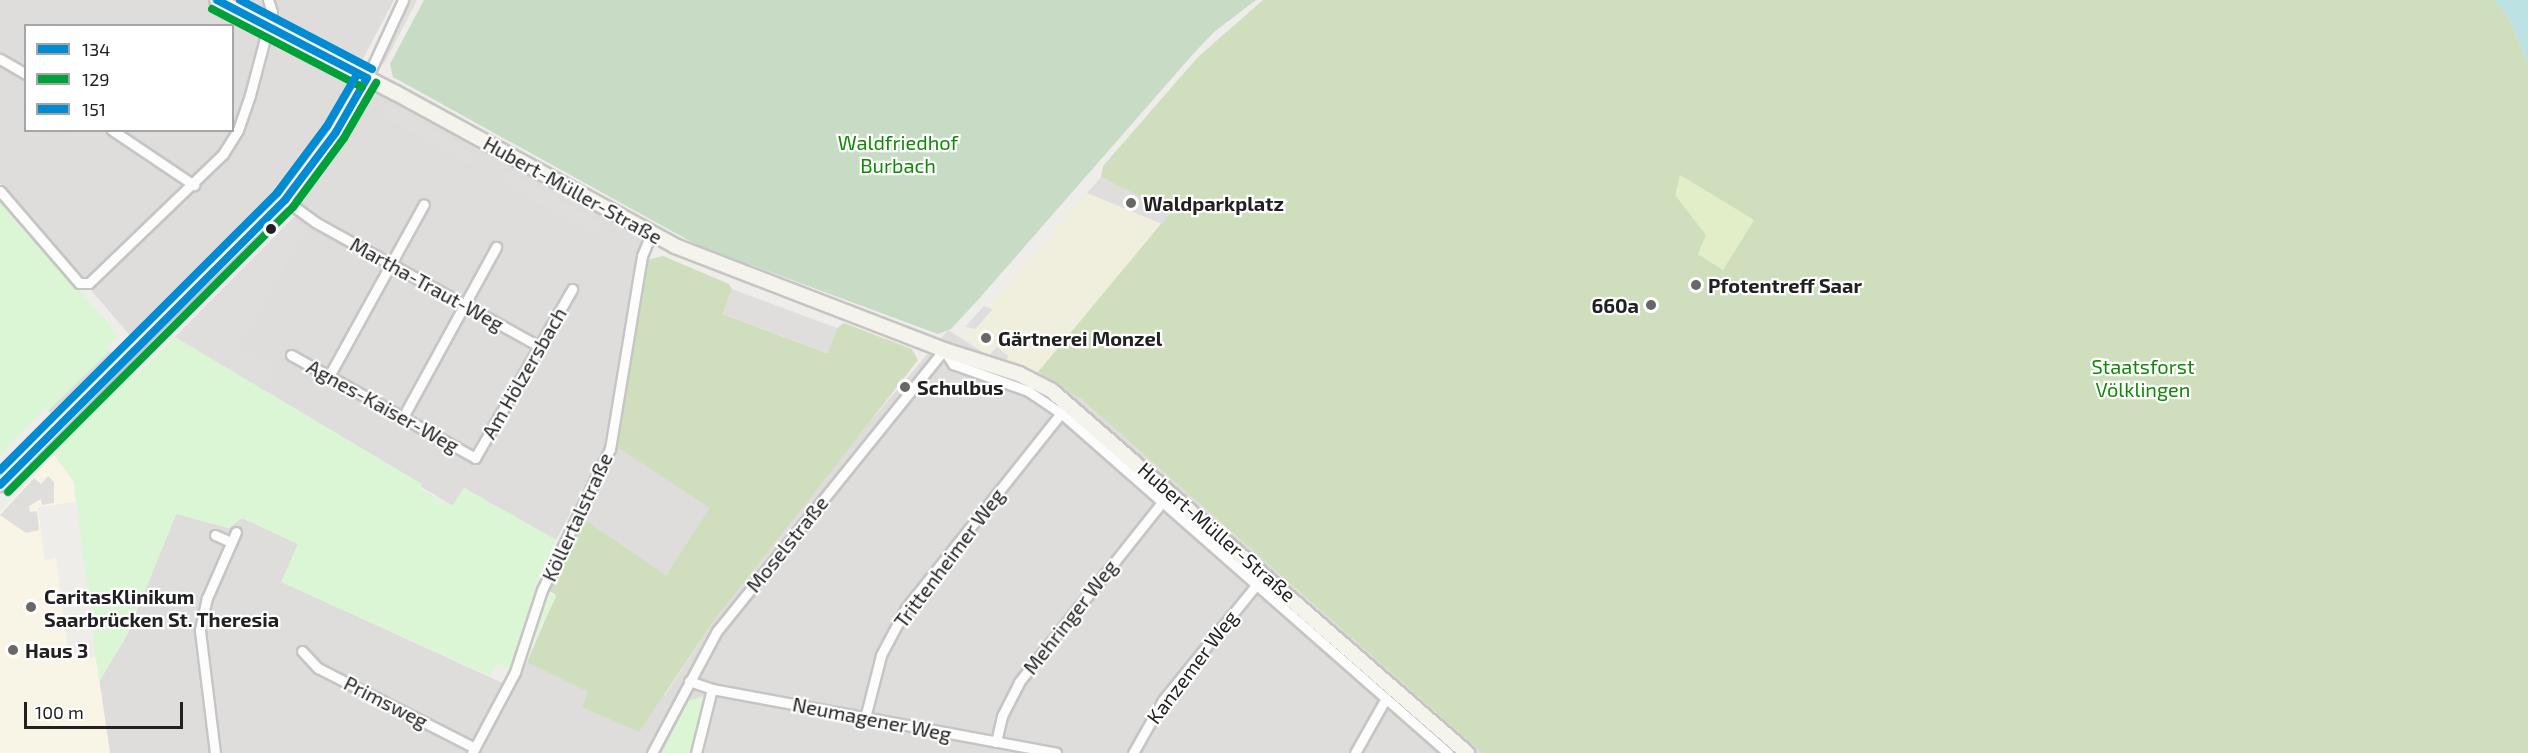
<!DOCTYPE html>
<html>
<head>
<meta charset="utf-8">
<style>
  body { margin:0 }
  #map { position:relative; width:2528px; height:753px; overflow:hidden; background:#efedea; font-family:"Exo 2",sans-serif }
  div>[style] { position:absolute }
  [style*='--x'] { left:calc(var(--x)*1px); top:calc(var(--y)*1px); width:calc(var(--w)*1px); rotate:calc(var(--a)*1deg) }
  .residential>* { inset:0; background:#dedddb }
  .education>* { inset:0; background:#f8f4e6 }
  .farmland>* { inset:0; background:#f0eedd }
  .grass>* { inset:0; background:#e2eec7 }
  .forest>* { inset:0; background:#cfdfbe }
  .cemetery>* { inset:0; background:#c8dbc5 }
  .park>* { inset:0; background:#daf6d5 }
  .parking>* { inset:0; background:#dfdedd }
  .water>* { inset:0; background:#bce2e4 }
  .pier>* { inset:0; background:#dedddc }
  .roads { filter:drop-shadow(2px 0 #c6c5c4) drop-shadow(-2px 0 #c6c5c4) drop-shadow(0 2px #c6c5c4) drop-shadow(0 -2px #c6c5c4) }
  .minor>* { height:9px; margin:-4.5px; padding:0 4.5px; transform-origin:4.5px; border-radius:4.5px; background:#fdfcfc }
  .tertiary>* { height:12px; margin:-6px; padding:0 6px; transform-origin:6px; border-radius:6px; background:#fdfcfc }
  .secondary>* { height:14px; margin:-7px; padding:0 7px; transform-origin:7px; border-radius:7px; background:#f4f3ec }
  .bus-1>* { height:8px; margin:-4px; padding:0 4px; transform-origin:4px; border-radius:4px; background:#008bd2 }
  .bus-2>* { height:8px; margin:-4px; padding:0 4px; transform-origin:4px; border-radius:4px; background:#00a13a }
  .bus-3>* { height:8px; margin:-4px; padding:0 4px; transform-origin:4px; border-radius:4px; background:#008bd2 }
  .dots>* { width:16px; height:16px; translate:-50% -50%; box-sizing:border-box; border:3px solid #fff; border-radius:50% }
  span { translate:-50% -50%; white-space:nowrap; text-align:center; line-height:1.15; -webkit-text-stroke:4.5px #fff; paint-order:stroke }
  .park-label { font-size:20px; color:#118906 }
  .street-label { font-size:20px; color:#212121 }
  .poi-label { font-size:20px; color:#212121; font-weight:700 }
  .left { translate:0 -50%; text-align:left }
  .right { translate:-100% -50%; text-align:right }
  .legend { position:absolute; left:24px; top:24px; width:210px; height:108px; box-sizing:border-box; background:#fff; border:2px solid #a6a6a6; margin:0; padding:8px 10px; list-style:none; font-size:18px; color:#212121 }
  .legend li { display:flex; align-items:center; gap:12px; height:30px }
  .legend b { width:30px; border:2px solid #a6a6a6 }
  .scale { position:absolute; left:24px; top:702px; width:159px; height:27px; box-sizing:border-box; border:3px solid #212121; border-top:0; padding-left:8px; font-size:18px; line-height:21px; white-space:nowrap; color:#212121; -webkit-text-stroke:4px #fff; paint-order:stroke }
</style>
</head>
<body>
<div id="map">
  <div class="residential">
    <i style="clip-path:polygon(evenodd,0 0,394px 0,323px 135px,300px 167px,275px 199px,132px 338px,0 183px,0 0,26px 26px,232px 26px,232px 130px,26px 130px,26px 26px)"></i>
    <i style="clip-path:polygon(378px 93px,642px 239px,642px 256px,611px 442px,711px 508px,666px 575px,571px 512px,556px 540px,464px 488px,453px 506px,175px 337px,293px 218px,363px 104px)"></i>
    <i style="clip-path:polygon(948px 330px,981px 351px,1051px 378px,1081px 399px,1482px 753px,110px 753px,99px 682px,127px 635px,176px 514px,229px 528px,242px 518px,298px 544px,282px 582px,513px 688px,527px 662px,589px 692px,582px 707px,665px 695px,713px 622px,855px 439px)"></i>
  </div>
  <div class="education">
    <i style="clip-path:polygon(54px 455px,74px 482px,75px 502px,38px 507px,44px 555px,45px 560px,56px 558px,69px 655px,77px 655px,78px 659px,96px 657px,110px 753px,0 753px,0 512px)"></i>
  </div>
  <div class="farmland">
    <i style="clip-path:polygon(1087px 193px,1162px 224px,1038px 372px,981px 351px,963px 336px)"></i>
  </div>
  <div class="grass">
    <i style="clip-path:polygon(1680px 175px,1754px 220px,1723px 270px,1698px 254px,1705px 235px,1674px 195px)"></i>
  </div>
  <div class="forest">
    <i style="clip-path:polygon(evenodd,1263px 0,2494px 0,2509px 18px,2528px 64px,2528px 753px,1482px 753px,1081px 399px,1038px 372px,1170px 213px,1101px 177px,1103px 166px,1198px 57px,1263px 0,1680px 175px,1754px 220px,1723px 270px,1698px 254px,1706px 235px,1675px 195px,1680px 175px)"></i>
    <i style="clip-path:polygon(663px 256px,729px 284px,732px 289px,723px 314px,827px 353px,837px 328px,844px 323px,912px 349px,918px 360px,713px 622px,639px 732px,582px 707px,588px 692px,527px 662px,556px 595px,548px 590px,582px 518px,666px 575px,710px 508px,617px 447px,647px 260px)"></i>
  </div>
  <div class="cemetery">
    <i style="clip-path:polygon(424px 0,1256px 0,1214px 32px,1194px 53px,977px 301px,951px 329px,938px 334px,697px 245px,393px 77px,390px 64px)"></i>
  </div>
  <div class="park">
    <i style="clip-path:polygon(0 198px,118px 335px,106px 348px,135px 376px,175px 337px,422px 484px,420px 489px,452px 506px,464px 488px,556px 540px,534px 586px,556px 597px,518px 673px,497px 663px,490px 676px,281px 582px,298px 544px,242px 518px,229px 528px,176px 514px,127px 635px,99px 682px,74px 482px,54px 455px,71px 434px,45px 408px,0 456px)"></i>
    <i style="clip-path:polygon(705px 696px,691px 753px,662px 753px,687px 701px)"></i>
  </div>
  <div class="parking">
    <i style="clip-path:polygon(403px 0,417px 0,384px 64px,376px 60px)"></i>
    <i style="clip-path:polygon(387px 103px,477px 154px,470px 165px,380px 115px)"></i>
    <i style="clip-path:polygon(506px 171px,602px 224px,596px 236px,499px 181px)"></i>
    <i style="clip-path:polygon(1101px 177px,1170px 212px,1162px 224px,1087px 193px)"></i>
    <i style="clip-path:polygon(293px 218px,307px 230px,236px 352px,239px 354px,243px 347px,277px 367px,264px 389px,175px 337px)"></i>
    <i style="clip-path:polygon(732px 289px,837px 328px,828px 353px,723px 314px)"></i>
    <i style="clip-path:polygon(984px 306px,993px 309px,975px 329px,965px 327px)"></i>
    <i style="clip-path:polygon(997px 347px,1008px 356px,1006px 369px,984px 361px)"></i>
    <i style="clip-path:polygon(48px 476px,54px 482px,54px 503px,42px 505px,41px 499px,29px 506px,30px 512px,37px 511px,39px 530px,26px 533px,0 515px,34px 478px,41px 484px)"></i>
  </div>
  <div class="water">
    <i style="clip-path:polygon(2494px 0,2528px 0,2528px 64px,2509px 18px)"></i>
  </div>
  <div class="pier">
    <i style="clip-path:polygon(110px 351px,132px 373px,71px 434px,48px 411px)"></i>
  </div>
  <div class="roads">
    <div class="minor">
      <i style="--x:0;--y:59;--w:30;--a:30"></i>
      <i style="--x:367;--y:78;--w:86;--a:-65.2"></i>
      <i style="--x:112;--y:130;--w:99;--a:33.9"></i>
      <i style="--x:0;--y:191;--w:121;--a:49.3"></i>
      <i style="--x:79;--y:283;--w:10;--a:0"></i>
      <i style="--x:89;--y:283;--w:186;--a:-43.9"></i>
      <i style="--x:223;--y:154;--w:28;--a:-58"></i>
      <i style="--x:238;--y:130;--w:37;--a:-71"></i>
      <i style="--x:250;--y:95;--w:86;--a:-75.2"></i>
      <i style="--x:272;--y:12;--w:13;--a:-108"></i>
      <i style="--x:285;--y:200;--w:37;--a:36"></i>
      <i style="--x:315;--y:222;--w:256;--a:29"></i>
      <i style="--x:291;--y:355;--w:211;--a:29.2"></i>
      <i style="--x:475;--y:458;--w:195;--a:-60.1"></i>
      <i style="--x:329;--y:376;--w:196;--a:-61.1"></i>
      <i style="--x:403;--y:417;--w:194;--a:-61.3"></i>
      <i style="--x:215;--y:535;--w:17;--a:24"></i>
      <i style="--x:302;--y:651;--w:23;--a:47"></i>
      <i style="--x:318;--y:668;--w:176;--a:27"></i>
      <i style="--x:689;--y:681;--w:24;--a:19"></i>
      <i style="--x:712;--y:689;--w:350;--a:10.5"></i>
      <i style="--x:865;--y:718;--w:65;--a:-75.7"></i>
      <i style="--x:881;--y:655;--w:53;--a:-62"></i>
      <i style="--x:906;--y:608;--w:249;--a:-51.5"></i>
      <i style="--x:996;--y:742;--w:27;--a:-77"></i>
      <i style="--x:1002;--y:716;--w:38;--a:-63"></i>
      <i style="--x:1019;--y:682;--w:230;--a:-51.5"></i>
      <i style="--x:215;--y:753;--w:124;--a:-97"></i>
      <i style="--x:200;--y:630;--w:33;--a:-78"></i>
      <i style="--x:207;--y:598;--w:72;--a:-66.3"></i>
      <i style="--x:472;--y:753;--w:92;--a:-62"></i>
      <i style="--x:515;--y:672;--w:86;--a:-71.8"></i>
      <i style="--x:542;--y:590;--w:157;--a:-64.3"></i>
      <i style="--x:610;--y:449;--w:196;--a:-80.6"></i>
      <i style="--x:642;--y:256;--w:24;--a:-68"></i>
      <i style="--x:652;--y:753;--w:138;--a:-62"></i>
      <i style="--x:717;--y:631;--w:361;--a:-51.1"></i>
      <i style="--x:944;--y:350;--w:17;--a:57"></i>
      <i style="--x:953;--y:364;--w:80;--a:19.8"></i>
      <i style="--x:1028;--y:391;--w:40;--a:34"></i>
      <i style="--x:1061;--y:413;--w:515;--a:41.3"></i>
      <i style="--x:696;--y:753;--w:66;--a:-76"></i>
      <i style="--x:1133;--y:753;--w:61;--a:-60.5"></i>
      <i style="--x:1163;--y:700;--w:148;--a:-51"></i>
      <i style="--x:1355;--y:753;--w:63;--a:-60.6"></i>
    </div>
    <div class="tertiary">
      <i style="--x:0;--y:485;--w:216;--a:-45.7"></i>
      <i style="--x:151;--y:330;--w:187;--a:-44.1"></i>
      <i style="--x:285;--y:200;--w:85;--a:-53.1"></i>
      <i style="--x:336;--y:132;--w:62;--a:-60.1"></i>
    </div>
    <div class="secondary">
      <i style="--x:217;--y:0;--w:202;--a:27.5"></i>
      <i style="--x:396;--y:93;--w:318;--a:28.7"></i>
      <i style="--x:675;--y:246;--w:288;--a:21.1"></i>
      <i style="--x:944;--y:350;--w:79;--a:17.7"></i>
      <i style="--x:1019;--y:374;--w:37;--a:27"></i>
      <i style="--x:1052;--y:391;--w:551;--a:41.1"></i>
    </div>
  </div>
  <div class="bus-1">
    <i style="--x:217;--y:0;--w:169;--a:27.5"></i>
    <i style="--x:0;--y:485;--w:403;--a:-45"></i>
    <i style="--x:285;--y:200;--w:85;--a:-53.1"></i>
    <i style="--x:336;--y:132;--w:62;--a:-60.1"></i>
  </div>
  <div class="bus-2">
    <i style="--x:212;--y:9;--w:169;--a:27.5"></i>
    <i style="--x:8;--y:492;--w:403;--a:-45"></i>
    <i style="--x:293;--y:207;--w:86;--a:-53.5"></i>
    <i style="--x:344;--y:138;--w:64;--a:-59.8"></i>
  </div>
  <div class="bus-3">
    <i style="--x:240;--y:0;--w:149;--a:27.6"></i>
    <i style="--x:0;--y:470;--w:392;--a:-45"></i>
    <i style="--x:277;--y:193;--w:84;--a:-53.3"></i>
    <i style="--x:327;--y:126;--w:61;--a:-59.7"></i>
  </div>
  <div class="dots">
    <i style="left:1131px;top:203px;background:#696867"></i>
    <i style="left:271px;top:229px;background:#212121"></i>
    <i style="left:1696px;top:285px;background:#696867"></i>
    <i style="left:1651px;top:305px;background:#696867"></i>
    <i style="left:986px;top:338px;background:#696867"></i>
    <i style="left:905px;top:387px;background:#696867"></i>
    <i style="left:31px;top:607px;background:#696867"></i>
    <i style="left:13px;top:650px;background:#696867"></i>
  </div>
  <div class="park-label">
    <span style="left:898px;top:154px">Waldfriedhof<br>Burbach</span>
    <span style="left:2143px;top:378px">Staatsforst<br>Völklingen</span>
  </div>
  <div class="street-label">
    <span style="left:573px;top:190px;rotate:29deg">Hubert-Müller-Straße</span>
    <span style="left:427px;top:284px;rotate:29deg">Martha-Traut-Weg</span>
    <span style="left:524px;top:373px;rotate:-60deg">Am Hölzersbach</span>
    <span style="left:383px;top:406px;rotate:29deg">Agnes-Kaiser-Weg</span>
    <span style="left:577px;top:517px;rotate:-65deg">Köllertalstraße</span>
    <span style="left:1217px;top:532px;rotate:41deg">Hubert-Müller-Straße</span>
    <span style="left:787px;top:544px;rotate:-51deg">Moselstraße</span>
    <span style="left:949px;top:558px;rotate:-53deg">Trittenheimer Weg</span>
    <span style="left:1070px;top:617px;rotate:-52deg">Mehringer Weg</span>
    <span style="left:1192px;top:667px;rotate:-53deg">Kanzemer Weg</span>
    <span style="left:386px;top:702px;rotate:27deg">Primsweg</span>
    <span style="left:872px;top:719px;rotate:11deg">Neumagener Weg</span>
  </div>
  <div class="poi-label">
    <span class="left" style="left:1143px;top:203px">Waldparkplatz</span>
    <span class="left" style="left:1708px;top:285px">Pfotentreff Saar</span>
    <span class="right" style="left:1639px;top:305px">660a</span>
    <span class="left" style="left:998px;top:338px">Gärtnerei Monzel</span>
    <span class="left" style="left:917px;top:387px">Schulbus</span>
    <span class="left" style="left:44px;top:608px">CaritasKlinikum<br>Saarbrücken St. Theresia</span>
    <span class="left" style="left:25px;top:650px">Haus 3</span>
  </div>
  <ul class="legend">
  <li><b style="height:8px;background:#008bd2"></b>134</li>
  <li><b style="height:8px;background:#00a13a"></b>129</li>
  <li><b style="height:8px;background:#008bd2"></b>151</li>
  </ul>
  <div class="scale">100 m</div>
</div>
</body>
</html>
